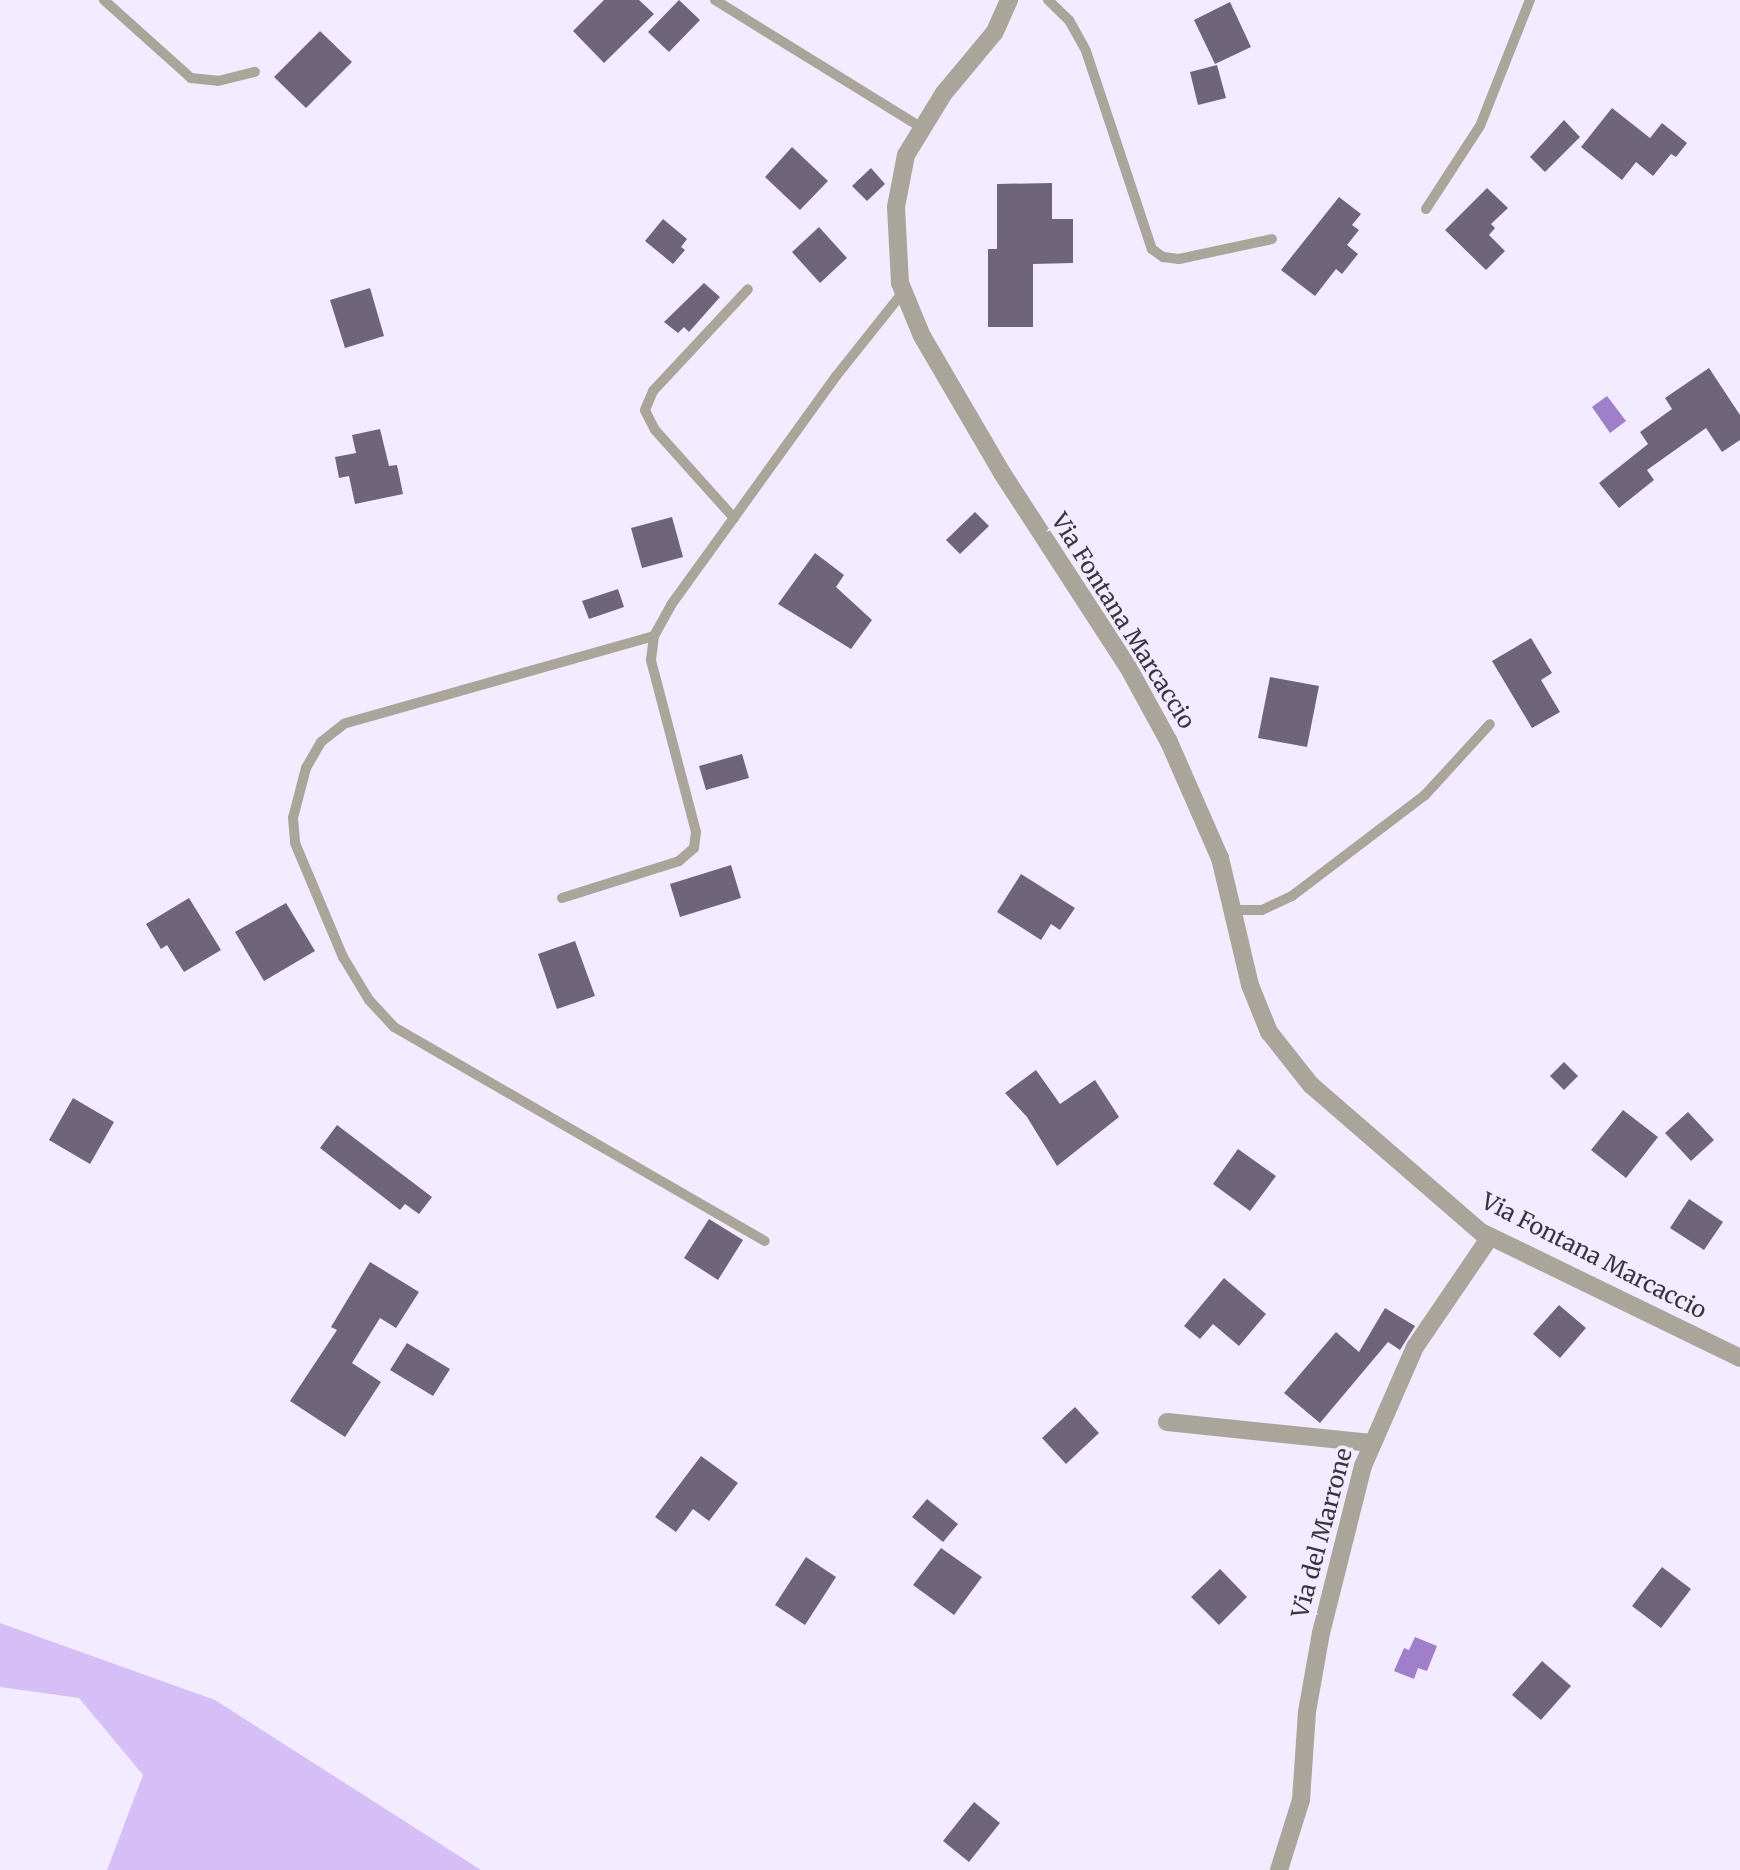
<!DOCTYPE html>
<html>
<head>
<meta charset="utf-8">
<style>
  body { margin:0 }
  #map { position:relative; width:1740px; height:1870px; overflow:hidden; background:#f3ebff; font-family:Merriweather,serif }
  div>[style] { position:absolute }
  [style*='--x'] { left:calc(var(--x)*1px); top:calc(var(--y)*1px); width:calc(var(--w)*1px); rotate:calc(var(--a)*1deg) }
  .green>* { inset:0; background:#d6bff7 }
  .water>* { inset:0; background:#a07fca }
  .building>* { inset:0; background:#6e657b }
  .service>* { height:10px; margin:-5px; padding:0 5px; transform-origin:5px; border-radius:5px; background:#a9a59a }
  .minor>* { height:18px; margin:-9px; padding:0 9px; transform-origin:9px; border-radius:9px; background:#a9a59a }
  span { translate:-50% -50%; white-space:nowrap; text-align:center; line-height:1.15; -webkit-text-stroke:7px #f3ebff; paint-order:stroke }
  .street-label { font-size:23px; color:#39353f }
</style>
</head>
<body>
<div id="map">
  <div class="green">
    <i style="clip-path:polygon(0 1623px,215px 1700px,481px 1870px,107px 1870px,143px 1775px,79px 1698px,0 1687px)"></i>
  </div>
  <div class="water">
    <i style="clip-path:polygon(1607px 396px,1626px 421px,1610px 433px,1592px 407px)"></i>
    <i style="clip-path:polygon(1415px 1637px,1437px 1646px,1427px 1671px,1418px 1668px,1414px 1679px,1394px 1671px,1404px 1648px,1409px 1650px)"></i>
  </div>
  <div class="building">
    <i style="clip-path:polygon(604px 0,639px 0,654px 14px,604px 63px,573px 31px)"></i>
    <i style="clip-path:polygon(679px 0,700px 20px,669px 52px,648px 32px)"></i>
    <i style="clip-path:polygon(1230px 2px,1251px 47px,1215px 64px,1194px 20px)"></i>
    <i style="clip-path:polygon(320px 31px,352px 62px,306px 108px,274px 77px)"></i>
    <i style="clip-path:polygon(1217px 65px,1226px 98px,1198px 105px,1190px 72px)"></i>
    <i style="clip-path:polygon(1612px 108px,1650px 138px,1662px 123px,1687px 143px,1676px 157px,1671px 154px,1653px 176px,1636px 162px,1622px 180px,1581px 147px)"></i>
    <i style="clip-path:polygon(1564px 120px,1580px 137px,1545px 172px,1530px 157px)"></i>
    <i style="clip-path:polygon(792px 147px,828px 181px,800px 210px,765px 177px)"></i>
    <i style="clip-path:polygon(871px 168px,885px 184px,867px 201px,852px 186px)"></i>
    <i style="clip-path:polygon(1052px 183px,1052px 219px,1073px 219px,1073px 263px,1033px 264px,1033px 327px,988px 327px,988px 249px,997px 249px,997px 184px)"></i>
    <i style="clip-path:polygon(1487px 188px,1508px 208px,1491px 224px,1495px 228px,1489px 235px,1505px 251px,1486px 270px,1445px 230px)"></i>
    <i style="clip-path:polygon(1339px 197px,1361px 214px,1352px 225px,1359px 230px,1347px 245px,1358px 254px,1342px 274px,1336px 269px,1315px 296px,1281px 270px)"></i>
    <i style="clip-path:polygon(663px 219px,687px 239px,681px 247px,685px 250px,673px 264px,645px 241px)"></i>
    <i style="clip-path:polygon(819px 227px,847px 258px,820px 283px,792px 252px)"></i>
    <i style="clip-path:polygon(704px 283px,720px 297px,689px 332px,684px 327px,678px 333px,664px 322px)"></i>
    <i style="clip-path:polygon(370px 288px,384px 336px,345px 348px,330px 300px)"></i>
    <i style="clip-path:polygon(1709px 368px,1740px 415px,1740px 440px,1722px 452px,1706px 428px,1647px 470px,1654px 480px,1619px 508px,1599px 483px,1648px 444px,1640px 432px,1672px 409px,1665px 398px)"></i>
    <i style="clip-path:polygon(380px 429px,389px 466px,397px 465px,403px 494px,355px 504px,349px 476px,339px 478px,335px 457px,356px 453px,352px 435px)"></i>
    <i style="clip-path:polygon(975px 512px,989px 526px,960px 554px,946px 540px)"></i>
    <i style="clip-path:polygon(672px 517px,683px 557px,642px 568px,631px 528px)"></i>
    <i style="clip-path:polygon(815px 553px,844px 575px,836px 587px,872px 620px,851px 649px,778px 604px)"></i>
    <i style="clip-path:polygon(618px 589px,624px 607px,589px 619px,582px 601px)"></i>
    <i style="clip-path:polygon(1531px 638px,1552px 673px,1541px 680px,1560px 712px,1532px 728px,1492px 661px)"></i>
    <i style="clip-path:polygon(1270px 677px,1319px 686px,1307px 747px,1258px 738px)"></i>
    <i style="clip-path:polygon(742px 754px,749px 778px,706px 790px,699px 766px)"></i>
    <i style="clip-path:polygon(731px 865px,741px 898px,680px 917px,670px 884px)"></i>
    <i style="clip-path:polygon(1021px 874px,1075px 908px,1060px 930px,1051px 924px,1041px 940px,997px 912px)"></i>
    <i style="clip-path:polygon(189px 898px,221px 950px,184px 972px,167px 945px,161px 949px,146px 924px)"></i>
    <i style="clip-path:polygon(286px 903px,315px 951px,264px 981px,235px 932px)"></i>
    <i style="clip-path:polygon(575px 941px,595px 996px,557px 1009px,538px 954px)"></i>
    <i style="clip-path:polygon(1564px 1062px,1578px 1076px,1564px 1090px,1550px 1076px)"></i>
    <i style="clip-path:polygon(1036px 1070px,1060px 1104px,1095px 1080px,1119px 1117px,1057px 1166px,1027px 1117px,1005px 1093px)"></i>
    <i style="clip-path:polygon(73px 1098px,114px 1122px,90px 1164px,49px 1140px)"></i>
    <i style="clip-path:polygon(1623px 1110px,1658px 1137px,1626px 1178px,1591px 1150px)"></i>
    <i style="clip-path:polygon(1688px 1112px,1714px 1140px,1691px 1161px,1665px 1133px)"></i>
    <i style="clip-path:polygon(337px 1125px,432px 1197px,419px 1214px,405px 1204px,400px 1210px,320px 1148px)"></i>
    <i style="clip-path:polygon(1238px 1149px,1276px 1176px,1250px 1211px,1213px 1184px)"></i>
    <i style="clip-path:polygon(1689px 1199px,1723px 1222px,1704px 1250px,1670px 1228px)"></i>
    <i style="clip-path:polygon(709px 1219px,743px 1240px,718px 1280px,684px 1258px)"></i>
    <i style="clip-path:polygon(370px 1262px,419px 1292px,396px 1328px,380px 1318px,352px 1363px,381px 1382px,345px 1437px,290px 1401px,337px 1330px,331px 1327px)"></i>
    <i style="clip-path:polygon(1224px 1278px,1266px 1314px,1239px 1346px,1213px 1324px,1200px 1339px,1184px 1326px)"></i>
    <i style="clip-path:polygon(1559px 1305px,1586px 1328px,1560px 1358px,1533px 1334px)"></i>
    <i style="clip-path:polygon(1385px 1308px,1415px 1326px,1400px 1350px,1388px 1342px,1320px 1423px,1284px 1393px,1336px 1332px,1359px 1352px)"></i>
    <i style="clip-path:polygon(407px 1343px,450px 1369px,433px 1396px,390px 1370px)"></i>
    <i style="clip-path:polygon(1075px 1407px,1099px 1433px,1066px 1464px,1042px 1438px)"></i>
    <i style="clip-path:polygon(701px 1456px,738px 1483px,709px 1521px,693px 1509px,676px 1532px,655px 1517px)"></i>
    <i style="clip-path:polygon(927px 1499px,958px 1524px,943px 1542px,912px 1517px)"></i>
    <i style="clip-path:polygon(941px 1548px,982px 1577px,954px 1615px,913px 1585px)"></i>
    <i style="clip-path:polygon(806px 1557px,836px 1577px,805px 1625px,775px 1605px)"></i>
    <i style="clip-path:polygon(1662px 1567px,1691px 1589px,1661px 1628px,1632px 1606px)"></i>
    <i style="clip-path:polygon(1220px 1569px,1247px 1597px,1219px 1625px,1191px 1597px)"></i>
    <i style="clip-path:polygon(1542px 1661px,1571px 1686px,1541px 1720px,1512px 1695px)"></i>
    <i style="clip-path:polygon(974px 1802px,1000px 1823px,969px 1862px,943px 1841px)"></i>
  </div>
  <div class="service">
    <i style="--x:104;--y:0;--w:117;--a:41.9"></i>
    <i style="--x:191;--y:78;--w:27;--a:6"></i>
    <i style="--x:218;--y:81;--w:38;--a:-14"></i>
    <i style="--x:715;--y:0;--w:242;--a:31.7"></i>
    <i style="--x:1048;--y:0;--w:29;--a:44"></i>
    <i style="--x:1069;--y:20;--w:35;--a:61"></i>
    <i style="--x:1086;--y:51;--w:209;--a:71.6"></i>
    <i style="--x:1152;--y:249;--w:14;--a:36"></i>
    <i style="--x:1163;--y:257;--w:16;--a:7"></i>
    <i style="--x:1179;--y:259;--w:95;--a:-12.1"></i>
    <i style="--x:1426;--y:209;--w:99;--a:-57"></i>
    <i style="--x:1480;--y:126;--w:136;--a:-68.4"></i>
    <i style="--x:734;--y:518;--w:118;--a:-131.9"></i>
    <i style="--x:655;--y:430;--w:22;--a:-117"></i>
    <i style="--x:645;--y:410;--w:21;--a:-67"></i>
    <i style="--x:653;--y:391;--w:139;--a:-47"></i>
    <i style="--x:654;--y:636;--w:322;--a:164.2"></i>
    <i style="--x:344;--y:724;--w:29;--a:142"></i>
    <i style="--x:321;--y:742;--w:30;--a:120"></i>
    <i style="--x:306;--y:768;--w:52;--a:104.6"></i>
    <i style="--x:293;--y:818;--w:25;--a:85"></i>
    <i style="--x:295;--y:843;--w:124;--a:67.2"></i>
    <i style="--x:343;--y:957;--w:50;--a:58.8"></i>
    <i style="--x:369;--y:1000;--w:37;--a:47"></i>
    <i style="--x:394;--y:1027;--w:428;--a:30"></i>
    <i style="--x:562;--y:898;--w:123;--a:-17.5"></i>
    <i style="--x:679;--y:861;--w:20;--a:-41"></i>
    <i style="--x:694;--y:848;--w:16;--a:-83"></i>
    <i style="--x:696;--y:832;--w:178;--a:-104.7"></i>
    <i style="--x:651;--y:660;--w:24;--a:-83"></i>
    <i style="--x:654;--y:636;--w:35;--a:-61"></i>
    <i style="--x:671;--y:605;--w:284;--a:-54.2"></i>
    <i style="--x:837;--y:375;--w:106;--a:-51.5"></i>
    <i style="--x:1235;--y:910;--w:27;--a:0"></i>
    <i style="--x:1262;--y:910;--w:33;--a:-25"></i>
    <i style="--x:1292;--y:896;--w:167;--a:-37.2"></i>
    <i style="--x:1425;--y:795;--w:96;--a:-47.5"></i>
  </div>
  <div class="minor">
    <i style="--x:1009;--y:0;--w:36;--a:114"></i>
    <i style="--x:994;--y:33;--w:78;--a:129.8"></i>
    <i style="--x:944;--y:93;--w:73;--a:121.5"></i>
    <i style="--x:906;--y:155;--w:53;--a:100.9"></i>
    <i style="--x:896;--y:207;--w:76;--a:87"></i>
    <i style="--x:900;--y:283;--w:57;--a:67.5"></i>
    <i style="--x:922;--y:336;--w:159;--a:59.7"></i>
    <i style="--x:1002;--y:473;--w:231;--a:57"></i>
    <i style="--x:1128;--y:667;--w:85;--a:61.3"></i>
    <i style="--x:1169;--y:742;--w:127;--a:66.3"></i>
    <i style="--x:1220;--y:858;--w:130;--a:76.7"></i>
    <i style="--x:1250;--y:985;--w:51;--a:68"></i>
    <i style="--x:1269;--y:1032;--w:68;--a:51.6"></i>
    <i style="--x:1311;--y:1085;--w:225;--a:40.9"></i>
    <i style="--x:1481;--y:1232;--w:288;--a:25.9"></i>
    <i style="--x:1167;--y:1422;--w:205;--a:5.9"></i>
    <i style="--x:1279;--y:1870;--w:73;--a:-72.6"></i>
    <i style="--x:1301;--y:1800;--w:88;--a:-86.1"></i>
    <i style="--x:1307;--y:1712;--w:80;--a:-80"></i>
    <i style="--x:1321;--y:1633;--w:172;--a:-75.9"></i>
    <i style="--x:1363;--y:1466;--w:130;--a:-66.4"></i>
    <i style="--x:1415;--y:1347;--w:133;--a:-55.7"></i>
  </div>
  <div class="street-label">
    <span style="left:1123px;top:621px;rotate:58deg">Via Fontana Marcaccio</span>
    <span style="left:1594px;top:1256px;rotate:27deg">Via Fontana Marcaccio</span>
    <span style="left:1322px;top:1533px;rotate:-75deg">Via del Marrone</span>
  </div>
</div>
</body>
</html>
